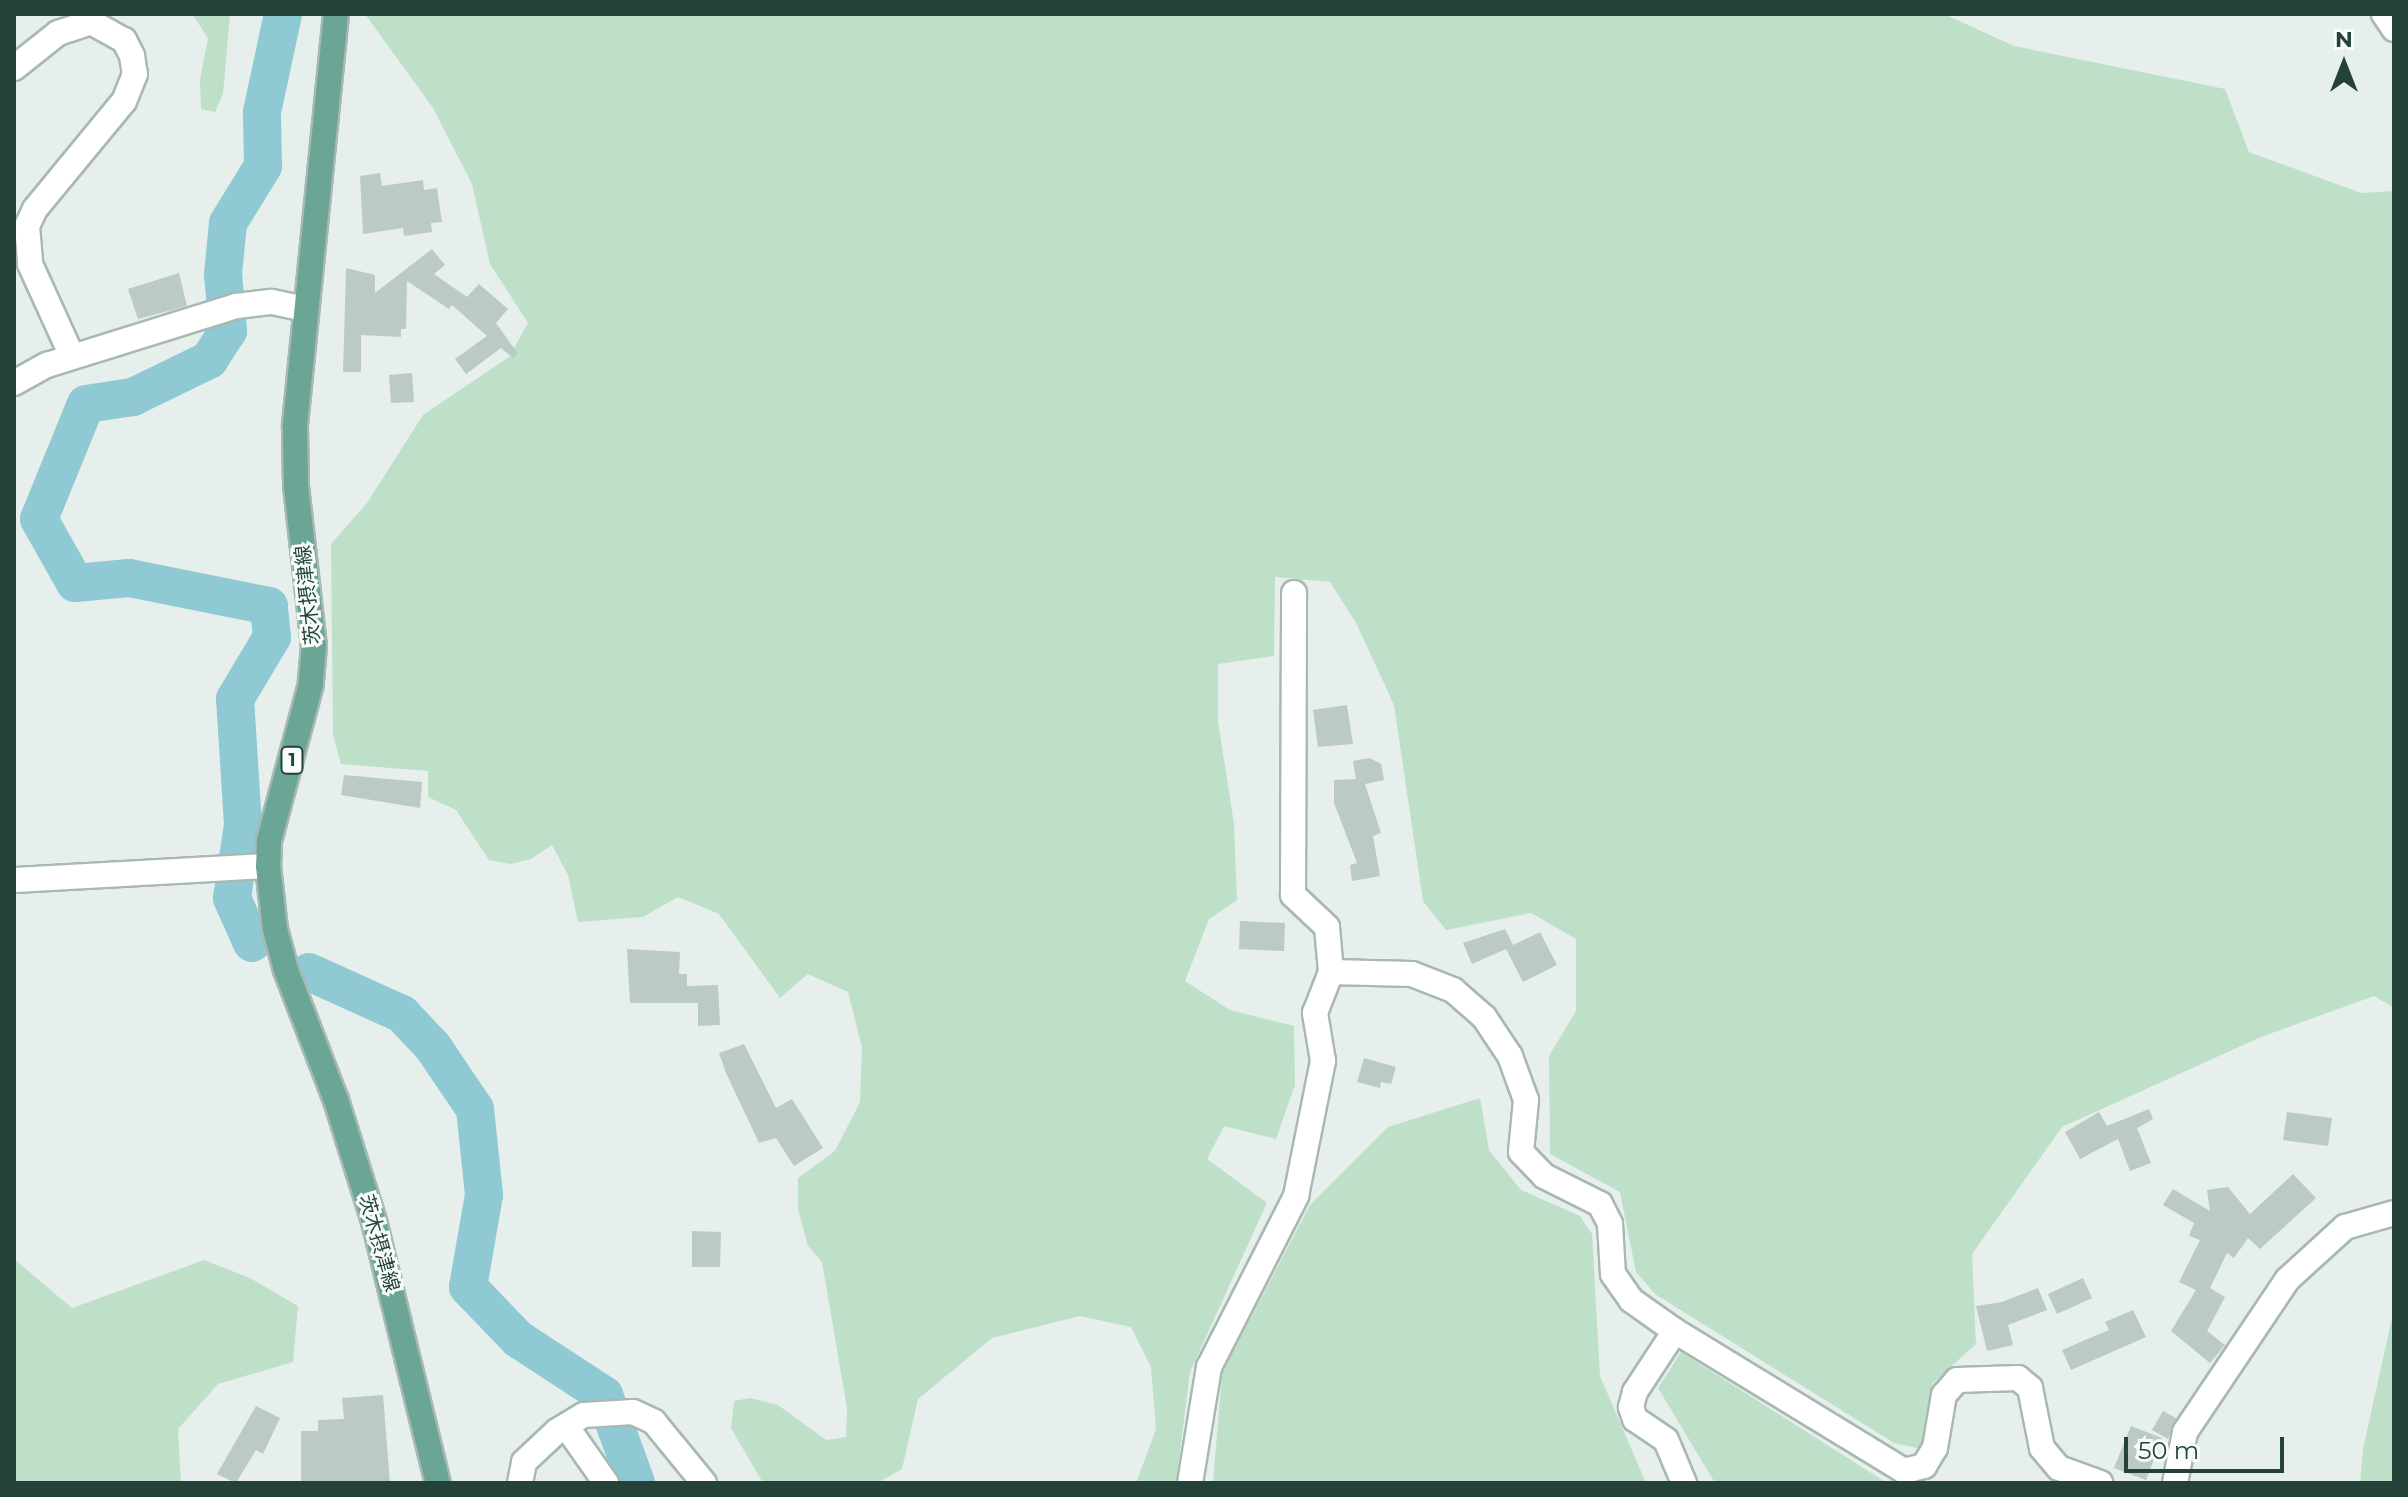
<!DOCTYPE html>
<html>
<head>
<meta charset="utf-8">
<style>
  body { margin:0 }
  #map { position:relative; width:2408px; height:1497px; overflow:hidden; background:#e6efeb; font-family:Montserrat,"Noto Sans JP",sans-serif }
  div>[style] { position:absolute }
  [style*='--x'] { left:calc(var(--x)*1px); top:calc(var(--y)*1px); width:calc(var(--w)*1px); rotate:calc(var(--a)*1deg) }
  .green>* { inset:0; background:#bfe0c8 }
  .river>* { height:38px; margin:-19px; padding:0 19px; transform-origin:19px; border-radius:19px; background:#8ec9d4 }
  .building>* { inset:0; background:#bbcac4 }
  .roads { filter:drop-shadow(2px 0 #a8b8b2) drop-shadow(-2px 0 #a8b8b2) drop-shadow(0 2px #a8b8b2) drop-shadow(0 -2px #a8b8b2) }
  .street>* { height:24px; margin:-12px; padding:0 12px; transform-origin:12px; border-radius:12px; background:#fff }
  .secondary>* { height:24px; margin:-12px; padding:0 12px; transform-origin:12px; border-radius:12px; background:#fff }
  .primary>* { height:24px; margin:-12px; padding:0 12px; transform-origin:12px; border-radius:12px; background:#6aa596 }
  span { translate:-50% -50%; white-space:nowrap; text-align:center; line-height:1.15; -webkit-text-stroke:6px #f7fbf9; paint-order:stroke }
  .shield-label span { padding:2px 6px; background:#f7fbf9; border:2px solid; border-radius:6px; -webkit-text-stroke-width:0 }
  .shield-label { font-size:18px; color:#24423a; font-weight:700 }
  .street-label { font-size:20px; color:#24423a }
  .frame { position:absolute; inset:0; border:16px solid #24423a; pointer-events:none }
  .north { position:absolute; left:2304px; top:24px; width:80px; height:80px; -webkit-text-stroke:6px #f7fbf9; paint-order:stroke; rotate:0deg; font-size:22px; font-weight:700; line-height:32px; text-align:center; color:#24423a }
  .north::after { content:''; display:block; margin:auto; width:28px; height:36px; background:#24423a; clip-path:polygon(50% 0,100% 100%,50% 72%,0 100%) }
  .scale { position:absolute; left:2124px; top:1437px; width:160px; height:36px; box-sizing:border-box; border:4px solid #24423a; border-top:0; padding-left:10px; font-size:24px; line-height:28px; white-space:nowrap; color:#24423a; -webkit-text-stroke:6px #f7fbf9; paint-order:stroke }
</style>
</head>
<body>
<div id="map">
  <div class="green">
    <i style="clip-path:polygon(192px 14px,230px 14px,223px 94px,215px 112px,201px 109px,200px 80px,208px 38px)"></i>
    <i style="clip-path:polygon(365px 14px,1944px 14px,2014px 46px,2225px 89px,2249px 152px,2361px 193px,2394px 191px,2394px 1008px,2374px 996px,2261px 1037px,2062px 1127px,1972px 1254px,1976px 1344px,1932px 1384px,1926px 1438px,1917px 1448px,1894px 1443px,1655px 1294px,1636px 1272px,1620px 1192px,1550px 1154px,1549px 1056px,1576px 1011px,1576px 939px,1531px 913px,1446px 930px,1423px 901px,1394px 705px,1356px 623px,1330px 582px,1275px 577px,1274px 656px,1218px 664px,1218px 721px,1234px 824px,1237px 900px,1209px 919px,1185px 981px,1230px 1010px,1294px 1026px,1295px 1085px,1276px 1139px,1224px 1126px,1207px 1159px,1267px 1203px,1190px 1372px,1176px 1483px,1136px 1483px,1156px 1429px,1151px 1367px,1131px 1327px,1080px 1316px,992px 1338px,918px 1399px,902px 1469px,877px 1483px,763px 1483px,731px 1428px,734px 1401px,750px 1398px,778px 1405px,826px 1440px,846px 1437px,847px 1408px,822px 1262px,808px 1246px,798px 1209px,798px 1178px,835px 1151px,860px 1102px,862px 1048px,848px 992px,808px 974px,780px 998px,719px 914px,678px 897px,643px 917px,578px 922px,568px 875px,552px 845px,531px 859px,510px 864px,489px 860px,456px 810px,428px 797px,428px 771px,341px 764px,333px 735px,331px 544px,367px 503px,423px 415px,509px 357px,528px 323px,490px 264px,472px 184px,433px 108px)"></i>
    <i style="clip-path:polygon(1480px 1098px,1489px 1150px,1521px 1190px,1580px 1216px,1592px 1234px,1600px 1376px,1646px 1483px,1213px 1483px,1222px 1373px,1310px 1205px,1388px 1127px)"></i>
    <i style="clip-path:polygon(14px 1259px,72px 1308px,204px 1260px,250px 1278px,298px 1306px,293px 1362px,218px 1384px,178px 1429px,181px 1483px,14px 1483px)"></i>
    <i style="clip-path:polygon(2394px 1309px,2394px 1483px,2360px 1483px,2363px 1449px)"></i>
    <i style="clip-path:polygon(1681px 1352px,1887px 1483px,1715px 1483px,1658px 1388px)"></i>
  </div>
  <div class="river">
    <i style="--x:252;--y:943;--w:49;--a:-114"></i>
    <i style="--x:232;--y:898;--w:74;--a:-81.4"></i>
    <i style="--x:243;--y:825;--w:126;--a:-93.6"></i>
    <i style="--x:235;--y:699;--w:72;--a:-59.2"></i>
    <i style="--x:272;--y:637;--w:31;--a:-96"></i>
    <i style="--x:269;--y:606;--w:143;--a:-168.7"></i>
    <i style="--x:129;--y:578;--w:54;--a:174.7"></i>
    <i style="--x:75;--y:583;--w:73;--a:-119.4"></i>
    <i style="--x:39;--y:519;--w:124;--a:-67.8"></i>
    <i style="--x:86;--y:404;--w:48;--a:-8.5"></i>
    <i style="--x:133;--y:397;--w:85;--a:-26"></i>
    <i style="--x:209;--y:360;--w:35;--a:-57"></i>
    <i style="--x:228;--y:331;--w:57;--a:-95"></i>
    <i style="--x:223;--y:274;--w:51;--a:-84.4"></i>
    <i style="--x:228;--y:223;--w:67;--a:-58.4"></i>
    <i style="--x:263;--y:166;--w:54;--a:-91.1"></i>
    <i style="--x:262;--y:112;--w:100;--a:-77.9"></i>
    <i style="--x:309;--y:972;--w:102;--a:24.3"></i>
    <i style="--x:402;--y:1014;--w:45;--a:46.8"></i>
    <i style="--x:433;--y:1047;--w:75;--a:55.9"></i>
    <i style="--x:475;--y:1109;--w:86;--a:84"></i>
    <i style="--x:484;--y:1195;--w:93;--a:99.9"></i>
    <i style="--x:468;--y:1287;--w:72;--a:46.1"></i>
    <i style="--x:518;--y:1339;--w:103;--a:33.1"></i>
    <i style="--x:604;--y:1395;--w:94;--a:70"></i>
  </div>
  <div class="building">
    <i style="clip-path:polygon(380px 173px,382px 186px,423px 180px,424px 190px,437px 188px,442px 222px,431px 223px,432px 232px,404px 236px,403px 228px,363px 234px,360px 176px)"></i>
    <i style="clip-path:polygon(432px 249px,445px 265px,434px 274px,467px 297px,479px 284px,508px 309px,496px 323px,518px 354px,513px 358px,501px 348px,466px 374px,455px 359px,487px 336px,452px 305px,449px 309px,407px 281px,406px 329px,401px 329px,401px 337px,361px 335px,361px 372px,343px 372px,346px 268px,375px 275px,375px 293px)"></i>
    <i style="clip-path:polygon(179px 273px,187px 306px,138px 319px,128px 289px)"></i>
    <i style="clip-path:polygon(412px 373px,414px 402px,391px 403px,389px 375px)"></i>
    <i style="clip-path:polygon(1347px 705px,1353px 744px,1318px 747px,1313px 710px)"></i>
    <i style="clip-path:polygon(1370px 758px,1381px 764px,1384px 780px,1365px 784px,1381px 833px,1373px 836px,1380px 876px,1352px 881px,1350px 865px,1357px 863px,1334px 803px,1334px 780px,1356px 779px,1353px 761px)"></i>
    <i style="clip-path:polygon(344px 775px,422px 782px,420px 808px,341px 795px)"></i>
    <i style="clip-path:polygon(1240px 921px,1285px 923px,1284px 951px,1239px 949px)"></i>
    <i style="clip-path:polygon(1505px 929px,1513px 945px,1540px 932px,1557px 965px,1523px 982px,1506px 949px,1472px 964px,1463px 943px)"></i>
    <i style="clip-path:polygon(627px 949px,680px 952px,679px 974px,687px 974px,687px 986px,718px 985px,720px 1025px,698px 1026px,698px 1003px,630px 1003px)"></i>
    <i style="clip-path:polygon(744px 1044px,776px 1108px,792px 1099px,823px 1148px,794px 1166px,776px 1138px,759px 1143px,726px 1073px,719px 1053px)"></i>
    <i style="clip-path:polygon(1364px 1058px,1396px 1067px,1391px 1084px,1381px 1082px,1380px 1088px,1357px 1082px)"></i>
    <i style="clip-path:polygon(2149px 1109px,2153px 1119px,2137px 1128px,2151px 1163px,2130px 1171px,2118px 1139px,2080px 1159px,2065px 1132px,2099px 1112px,2107px 1126px)"></i>
    <i style="clip-path:polygon(2287px 1112px,2332px 1118px,2328px 1146px,2283px 1140px)"></i>
    <i style="clip-path:polygon(2293px 1174px,2316px 1198px,2260px 1249px,2248px 1238px,2234px 1258px,2227px 1253px,2210px 1288px,2225px 1297px,2207px 1331px,2225px 1345px,2210px 1363px,2171px 1331px,2196px 1290px,2179px 1282px,2200px 1240px,2189px 1236px,2194px 1223px,2163px 1205px,2173px 1189px,2210px 1211px,2207px 1190px,2228px 1187px,2250px 1214px)"></i>
    <i style="clip-path:polygon(692px 1231px,721px 1232px,720px 1267px,692px 1267px)"></i>
    <i style="clip-path:polygon(2083px 1278px,2092px 1298px,2057px 1314px,2048px 1294px)"></i>
    <i style="clip-path:polygon(2038px 1288px,2047px 1310px,2008px 1325px,2013px 1345px,1987px 1351px,1976px 1306px,2002px 1302px)"></i>
    <i style="clip-path:polygon(2133px 1310px,2146px 1337px,2071px 1370px,2062px 1350px,2109px 1330px,2105px 1322px)"></i>
    <i style="clip-path:polygon(383px 1395px,390px 1483px,301px 1483px,301px 1431px,318px 1431px,318px 1420px,344px 1419px,342px 1398px)"></i>
    <i style="clip-path:polygon(256px 1406px,280px 1418px,263px 1454px,256px 1450px,236px 1483px,217px 1474px)"></i>
    <i style="clip-path:polygon(2163px 1411px,2176px 1418px,2168px 1439px,2152px 1430px)"></i>
    <i style="clip-path:polygon(2131px 1426px,2162px 1438px,2146px 1480px,2114px 1468px)"></i>
  </div>
  <div class="roads">
    <div class="street">
      <i style="--x:2384;--y:14;--w:18;--a:56"></i>
      <i style="--x:14;--y:68;--w:56;--a:-38.5"></i>
      <i style="--x:58;--y:33;--w:35;--a:-18"></i>
      <i style="--x:91;--y:22;--w:38;--a:29"></i>
      <i style="--x:124;--y:40;--w:18;--a:63"></i>
      <i style="--x:132;--y:56;--w:18;--a:81"></i>
      <i style="--x:135;--y:74;--w:29;--a:112"></i>
      <i style="--x:124;--y:101;--w:140;--a:129.5"></i>
      <i style="--x:35;--y:209;--w:19;--a:115"></i>
      <i style="--x:27;--y:226;--w:38;--a:85"></i>
      <i style="--x:30;--y:264;--w:101;--a:65.5"></i>
      <i style="--x:14;--y:383;--w:38;--a:-29"></i>
      <i style="--x:47;--y:365;--w:199;--a:-17.3"></i>
      <i style="--x:237;--y:306;--w:35;--a:-7"></i>
      <i style="--x:272;--y:302;--w:33;--a:12"></i>
      <i style="--x:1331;--y:972;--w:81;--a:1.4"></i>
      <i style="--x:1412;--y:974;--w:44;--a:21.3"></i>
      <i style="--x:1453;--y:990;--w:41;--a:41.1"></i>
      <i style="--x:1484;--y:1017;--w:47;--a:56.3"></i>
      <i style="--x:1510;--y:1056;--w:47;--a:70"></i>
      <i style="--x:1526;--y:1100;--w:52;--a:95.5"></i>
      <i style="--x:1521;--y:1152;--w:33;--a:46"></i>
      <i style="--x:1544;--y:1176;--w:63;--a:26.6"></i>
      <i style="--x:1600;--y:1204;--w:22;--a:63"></i>
      <i style="--x:1610;--y:1224;--w:50;--a:86.6"></i>
      <i style="--x:1613;--y:1274;--w:32;--a:55"></i>
      <i style="--x:1631;--y:1300;--w:54;--a:35.2"></i>
      <i style="--x:1675;--y:1331;--w:268;--a:31.4"></i>
      <i style="--x:1904;--y:1471;--w:21;--a:-14"></i>
      <i style="--x:1924;--y:1466;--w:21;--a:-59"></i>
      <i style="--x:1935;--y:1448;--w:54;--a:-80.4"></i>
      <i style="--x:1944;--y:1395;--w:20;--a:-49"></i>
      <i style="--x:1957;--y:1380;--w:61;--a:-1.9"></i>
      <i style="--x:2018;--y:1378;--w:16;--a:40"></i>
      <i style="--x:2030;--y:1388;--w:61;--a:78.7"></i>
      <i style="--x:2042;--y:1448;--w:26;--a:50"></i>
      <i style="--x:2059;--y:1468;--w:44;--a:20.1"></i>
      <i style="--x:1675;--y:1331;--w:73;--a:123.3"></i>
      <i style="--x:1635;--y:1392;--w:16;--a:105"></i>
      <i style="--x:1631;--y:1407;--w:13;--a:72"></i>
      <i style="--x:1635;--y:1419;--w:37;--a:34"></i>
      <i style="--x:1666;--y:1440;--w:47;--a:67.3"></i>
      <i style="--x:566;--y:1426;--w:70;--a:54.9"></i>
      <i style="--x:520;--y:1483;--w:21;--a:-79"></i>
      <i style="--x:524;--y:1462;--w:45;--a:-43.2"></i>
      <i style="--x:557;--y:1431;--w:31;--a:-31"></i>
      <i style="--x:584;--y:1415;--w:49;--a:-3.5"></i>
      <i style="--x:633;--y:1412;--w:23;--a:25"></i>
      <i style="--x:654;--y:1422;--w:79;--a:50.7"></i>
      <i style="--x:1190;--y:1483;--w:118;--a:-80.7"></i>
      <i style="--x:1209;--y:1367;--w:192;--a:-63"></i>
      <i style="--x:1296;--y:1196;--w:138;--a:-78.7"></i>
      <i style="--x:1323;--y:1061;--w:49;--a:-99.5"></i>
      <i style="--x:1315;--y:1013;--w:44;--a:-68.7"></i>
      <i style="--x:1331;--y:972;--w:45;--a:-95.1"></i>
      <i style="--x:1327;--y:927;--w:47;--a:-136.7"></i>
      <i style="--x:1293;--y:895;--w:302;--a:-89.8"></i>
      <i style="--x:2175;--y:1483;--w:52;--a:-78.9"></i>
      <i style="--x:2185;--y:1432;--w:184;--a:-56.1"></i>
      <i style="--x:2288;--y:1279;--w:77;--a:-42.4"></i>
      <i style="--x:2345;--y:1227;--w:51;--a:-15.9"></i>
    </div>
    <div class="secondary">
      <i style="--x:14;--y:880;--w:254;--a:-3.2"></i>
    </div>
    <div class="primary">
      <i style="--x:336;--y:14;--w:415;--a:95.7"></i>
      <i style="--x:295;--y:427;--w:59;--a:89"></i>
      <i style="--x:296;--y:486;--w:161;--a:83.6"></i>
      <i style="--x:314;--y:646;--w:38;--a:95"></i>
      <i style="--x:311;--y:684;--w:163;--a:105"></i>
      <i style="--x:269;--y:841;--w:25;--a:92"></i>
      <i style="--x:268;--y:866;--w:63;--a:83.7"></i>
      <i style="--x:275;--y:929;--w:42;--a:75"></i>
      <i style="--x:286;--y:970;--w:139;--a:69"></i>
      <i style="--x:336;--y:1100;--w:127;--a:72.6"></i>
      <i style="--x:374;--y:1221;--w:270;--a:76.3"></i>
    </div>
  </div>
  <div class="shield-label">
    <span style="left:292px;top:760px">1</span>
  </div>
  <div class="street-label">
    <span style="left:308px;top:595px;rotate:-96deg">茨木摂津線</span>
    <span style="left:379px;top:1243px;rotate:74deg">茨木摂津線</span>
  </div>
  <div class="frame"></div>
  <div class="north">N</div>
  <div class="scale">50 m</div>
</div>
</body>
</html>
